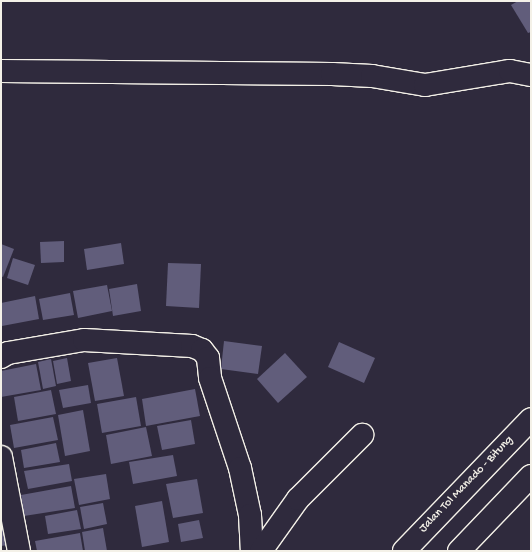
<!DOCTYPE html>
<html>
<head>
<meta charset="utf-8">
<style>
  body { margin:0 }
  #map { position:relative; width:532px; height:552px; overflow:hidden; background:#2f2a3d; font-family:"Gochi Hand",sans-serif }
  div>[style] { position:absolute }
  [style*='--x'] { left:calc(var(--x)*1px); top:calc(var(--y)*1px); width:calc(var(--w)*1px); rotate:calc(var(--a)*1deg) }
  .building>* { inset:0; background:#615d7b }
  .roads { filter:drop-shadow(1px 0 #f4f1e8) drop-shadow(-1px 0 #f4f1e8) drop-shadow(0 1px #f4f1e8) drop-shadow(0 -1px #f4f1e8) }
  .minor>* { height:22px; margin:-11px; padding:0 11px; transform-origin:11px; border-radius:11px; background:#2f2a3d }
  .highway>* { height:22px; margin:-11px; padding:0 11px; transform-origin:11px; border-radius:11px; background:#2f2a3d }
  span { translate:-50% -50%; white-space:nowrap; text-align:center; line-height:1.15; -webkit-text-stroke:3.5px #2f2a3d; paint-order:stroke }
  .street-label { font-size:12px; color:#f4f1e8 }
  .frame { position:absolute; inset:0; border:2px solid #f4f1e8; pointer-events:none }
</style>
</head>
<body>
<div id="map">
  <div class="building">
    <i style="clip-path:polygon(518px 1px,531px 1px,531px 32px,528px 33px,511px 5px)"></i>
    <i style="clip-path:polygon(64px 241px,64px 262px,41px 263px,40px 242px)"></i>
    <i style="clip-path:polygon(121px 243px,124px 264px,87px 270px,84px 249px)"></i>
    <i style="clip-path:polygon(1px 244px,14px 249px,3px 277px,1px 276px)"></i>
    <i style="clip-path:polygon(13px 258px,35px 265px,28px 285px,7px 278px)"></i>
    <i style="clip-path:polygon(168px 263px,201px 264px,199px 308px,166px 306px)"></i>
    <i style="clip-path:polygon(137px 284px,141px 311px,113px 316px,109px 289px)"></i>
    <i style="clip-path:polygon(107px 285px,112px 311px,78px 318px,73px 291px)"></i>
    <i style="clip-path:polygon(70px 293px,74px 315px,43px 320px,39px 299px)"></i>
    <i style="clip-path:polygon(35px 296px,39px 319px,2px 326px,1px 303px)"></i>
    <i style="clip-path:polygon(224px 341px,262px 346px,258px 374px,221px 369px)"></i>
    <i style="clip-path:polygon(339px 342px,375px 358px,364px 383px,328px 367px)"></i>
    <i style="clip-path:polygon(285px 353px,307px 377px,278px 403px,257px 379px)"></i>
    <i style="clip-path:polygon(67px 358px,71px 381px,57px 384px,53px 361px)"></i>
    <i style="clip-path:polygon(117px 358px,124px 396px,95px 401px,88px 363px)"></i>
    <i style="clip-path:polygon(51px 359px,56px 386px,43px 389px,38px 362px)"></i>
    <i style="clip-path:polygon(36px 364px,41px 390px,1px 397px,1px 371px)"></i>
    <i style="clip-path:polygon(88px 385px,91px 403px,63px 408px,59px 390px)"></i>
    <i style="clip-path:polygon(195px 389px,200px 416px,146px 426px,142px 399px)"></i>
    <i style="clip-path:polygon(51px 390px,56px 414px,18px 421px,14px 397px)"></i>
    <i style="clip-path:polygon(136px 397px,141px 426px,102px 433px,97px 404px)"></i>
    <i style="clip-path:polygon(83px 410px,90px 451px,65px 456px,58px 415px)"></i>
    <i style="clip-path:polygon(53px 417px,58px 440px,14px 448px,10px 425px)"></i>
    <i style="clip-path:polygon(191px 420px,195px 444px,162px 450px,157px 426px)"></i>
    <i style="clip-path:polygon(146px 427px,152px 456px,111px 464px,106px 435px)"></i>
    <i style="clip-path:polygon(56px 443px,60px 462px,24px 468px,21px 450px)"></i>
    <i style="clip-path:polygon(173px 455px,177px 476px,133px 484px,129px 462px)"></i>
    <i style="clip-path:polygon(69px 464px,72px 481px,28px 489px,24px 471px)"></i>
    <i style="clip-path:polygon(106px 474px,110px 499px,79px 505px,74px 479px)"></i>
    <i style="clip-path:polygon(197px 479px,203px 513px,173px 518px,166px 484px)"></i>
    <i style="clip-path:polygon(71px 486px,75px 508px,24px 516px,21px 495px)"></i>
    <i style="clip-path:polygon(162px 501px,169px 542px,142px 547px,135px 506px)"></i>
    <i style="clip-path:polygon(103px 503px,107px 524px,84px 529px,80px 507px)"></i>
    <i style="clip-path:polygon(77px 510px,81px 529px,48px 534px,45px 516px)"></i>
    <i style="clip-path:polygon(4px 520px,8px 545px,1px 546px,1px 521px)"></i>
    <i style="clip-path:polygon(199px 520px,203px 538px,181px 542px,178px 524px)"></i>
    <i style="clip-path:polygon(103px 528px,107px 551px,85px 551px,82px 532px)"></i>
    <i style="clip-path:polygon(80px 533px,83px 551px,37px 551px,35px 541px)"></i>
  </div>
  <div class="roads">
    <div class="minor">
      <i style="--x:1;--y:71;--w:331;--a:0.5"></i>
      <i style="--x:332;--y:74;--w:40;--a:2.9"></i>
      <i style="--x:372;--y:76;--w:54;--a:9.6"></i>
      <i style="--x:425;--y:85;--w:86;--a:-9.4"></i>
      <i style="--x:510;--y:71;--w:21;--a:11"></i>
      <i style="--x:1;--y:357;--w:8;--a:-30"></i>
      <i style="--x:8;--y:353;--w:77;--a:-9.7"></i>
      <i style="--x:84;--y:340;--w:108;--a:3.2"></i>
      <i style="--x:192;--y:346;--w:11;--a:22"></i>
      <i style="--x:202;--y:350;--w:10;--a:53"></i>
      <i style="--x:208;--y:358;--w:20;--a:84"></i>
      <i style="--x:210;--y:378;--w:95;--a:71.6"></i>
      <i style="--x:240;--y:468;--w:48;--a:78"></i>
      <i style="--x:250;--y:515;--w:36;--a:87"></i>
      <i style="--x:1;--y:457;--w:96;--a:79.2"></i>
      <i style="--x:261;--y:551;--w:64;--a:-54.6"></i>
      <i style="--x:298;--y:499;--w:91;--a:-45"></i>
    </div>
    <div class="highway">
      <i style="--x:404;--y:551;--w:183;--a:-46.1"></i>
      <i style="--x:459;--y:551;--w:104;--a:-46.2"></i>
    </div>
  </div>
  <div class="street-label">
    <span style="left:467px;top:485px;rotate:-46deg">Jalan Tol Manado - Bitung</span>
  </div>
  <div class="frame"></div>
</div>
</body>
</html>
